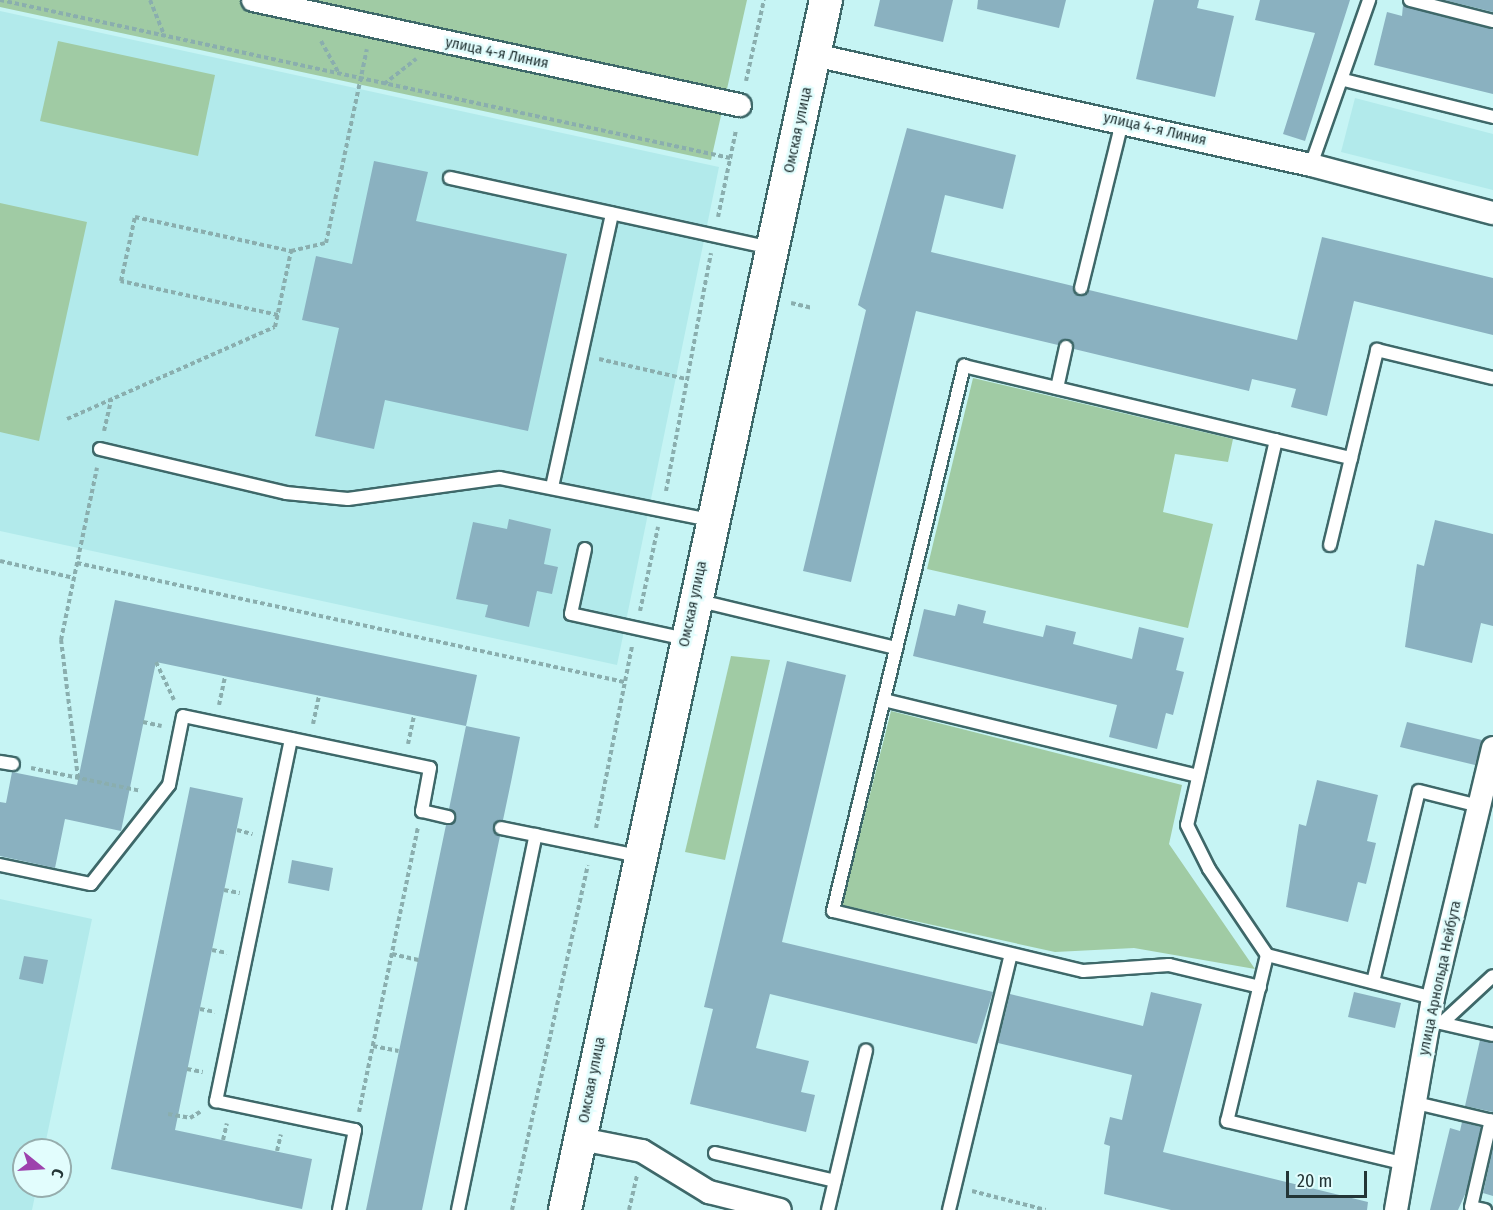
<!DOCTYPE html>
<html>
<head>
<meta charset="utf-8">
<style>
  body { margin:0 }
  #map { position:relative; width:1493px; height:1210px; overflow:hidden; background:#c6f4f4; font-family:"Fira Sans Condensed",sans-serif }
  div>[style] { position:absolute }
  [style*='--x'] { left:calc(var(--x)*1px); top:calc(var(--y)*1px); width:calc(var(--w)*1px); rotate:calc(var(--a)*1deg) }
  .built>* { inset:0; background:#b2eaeb }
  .green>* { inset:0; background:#a0cba4 }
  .building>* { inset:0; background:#8ab1c0 }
  .path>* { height:4px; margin-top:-2px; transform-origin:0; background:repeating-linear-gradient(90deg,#8aaeae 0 4.5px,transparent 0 7.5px) }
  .roads { filter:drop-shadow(2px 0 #3e6869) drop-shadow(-2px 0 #3e6869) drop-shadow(0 2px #3e6869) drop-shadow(0 -2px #3e6869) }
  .lane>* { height:12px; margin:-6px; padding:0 6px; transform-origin:6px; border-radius:6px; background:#fff }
  .street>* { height:22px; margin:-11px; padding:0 11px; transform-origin:11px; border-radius:11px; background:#fff }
  .secondary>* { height:32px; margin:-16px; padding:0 16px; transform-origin:16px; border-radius:16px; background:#fff }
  span { translate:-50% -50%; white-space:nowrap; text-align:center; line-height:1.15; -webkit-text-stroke:5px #e2fdfd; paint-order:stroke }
  .street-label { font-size:15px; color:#233536 }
  .north { position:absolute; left:12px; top:1138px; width:60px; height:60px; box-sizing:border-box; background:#e2fdfd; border:2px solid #96adad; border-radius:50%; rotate:108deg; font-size:16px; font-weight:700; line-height:24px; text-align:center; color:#233536 }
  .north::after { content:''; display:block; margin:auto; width:21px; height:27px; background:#9d42ad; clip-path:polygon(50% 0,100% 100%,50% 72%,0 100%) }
  .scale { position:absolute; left:1286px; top:1171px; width:81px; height:27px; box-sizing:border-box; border:3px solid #233536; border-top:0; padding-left:8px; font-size:18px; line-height:21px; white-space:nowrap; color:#233536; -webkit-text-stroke:4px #e2fdfd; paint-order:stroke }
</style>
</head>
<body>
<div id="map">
  <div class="built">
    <i style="clip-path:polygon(0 11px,719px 167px,617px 665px,0 531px)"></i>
    <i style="clip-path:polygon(1355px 98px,1493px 134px,1493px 190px,1341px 152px)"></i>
    <i style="clip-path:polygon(0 899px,92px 919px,44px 1150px,24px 1150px,24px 1186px,37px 1186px,32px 1210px,0 1210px)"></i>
  </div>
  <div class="green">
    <i style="clip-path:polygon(0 0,747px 0,711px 160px,0 7px)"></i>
    <i style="clip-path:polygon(58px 41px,215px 75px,198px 156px,40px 121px)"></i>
    <i style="clip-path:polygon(0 203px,87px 222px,39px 441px,0 432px)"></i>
    <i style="clip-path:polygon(973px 378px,1233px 439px,1228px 462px,1175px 454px,1163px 512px,1213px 524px,1188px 628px,927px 569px)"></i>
    <i style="clip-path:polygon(731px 656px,770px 660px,725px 860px,685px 852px)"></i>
    <i style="clip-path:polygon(891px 711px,1182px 785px,1169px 844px,1255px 969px,1134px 948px,1055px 952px,842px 905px)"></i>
  </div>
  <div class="building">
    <i style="clip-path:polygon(880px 0,953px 0,943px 42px,874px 26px)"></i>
    <i style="clip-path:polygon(978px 0,1066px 0,1059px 28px,977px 9px)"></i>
    <i style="clip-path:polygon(1154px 0,1199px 0,1197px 8px,1234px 16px,1215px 97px,1136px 79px)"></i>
    <i style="clip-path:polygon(1260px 0,1350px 0,1305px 141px,1283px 134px,1315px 33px,1255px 20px)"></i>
    <i style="clip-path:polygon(1444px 0,1493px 0,1493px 12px)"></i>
    <i style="clip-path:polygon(1403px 5px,1493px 29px,1493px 94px,1374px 65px,1387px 12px,1402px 16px)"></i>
    <i style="clip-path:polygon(907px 128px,1016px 155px,1003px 209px,945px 195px,931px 252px,1073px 286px,1078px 296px,1089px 290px,1297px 340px,1322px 237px,1493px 278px,1493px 335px,1354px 301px,1327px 416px,1291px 407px,1296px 389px,1252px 379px,1249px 391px,1074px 349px,1068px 339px,1058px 345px,916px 311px,851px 582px,803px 571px,866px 310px,858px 305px)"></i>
    <i style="clip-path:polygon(374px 161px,428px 172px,416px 221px,567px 254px,528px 431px,385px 400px,374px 449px,315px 436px,339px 328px,302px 320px,316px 256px,352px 264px)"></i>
    <i style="clip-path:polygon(509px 519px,551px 529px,544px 564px,558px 567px,552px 594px,537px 591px,529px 627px,485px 617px,488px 605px,456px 599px,473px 522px,507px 529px)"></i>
    <i style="clip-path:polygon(1435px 520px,1493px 534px,1493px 626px,1481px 623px,1472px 663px,1405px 647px,1417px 564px,1424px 566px)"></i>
    <i style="clip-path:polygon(115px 600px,477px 675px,466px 726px,156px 662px,121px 831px,65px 819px,55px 868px,0 856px,0 802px,6px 803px,12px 772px,77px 785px)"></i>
    <i style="clip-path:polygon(958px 604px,986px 611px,983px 623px,1043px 637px,1046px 625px,1076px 632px,1073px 644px,1132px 659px,1139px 627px,1184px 638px,1176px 670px,1184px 672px,1173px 715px,1166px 713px,1157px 749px,1109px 737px,1117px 705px,913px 656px,924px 609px,955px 616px)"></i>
    <i style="clip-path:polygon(787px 661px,846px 675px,782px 942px,993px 992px,977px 1044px,770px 994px,756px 1048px,809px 1061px,801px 1092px,815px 1095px,806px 1132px,690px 1104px,713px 1009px,704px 1007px)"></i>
    <i style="clip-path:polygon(1407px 722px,1482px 740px,1475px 765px,1400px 747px)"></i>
    <i style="clip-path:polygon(466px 726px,520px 737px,511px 782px,503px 820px,493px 827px,500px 836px,422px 1210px,366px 1210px,446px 825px,456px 818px,449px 809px)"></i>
    <i style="clip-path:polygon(1317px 780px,1378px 795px,1367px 841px,1376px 843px,1371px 864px,1366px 884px,1358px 882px,1348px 922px,1286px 907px,1299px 824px,1306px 826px)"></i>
    <i style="clip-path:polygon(190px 787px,243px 798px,175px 1130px,312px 1159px,302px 1209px,111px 1169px)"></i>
    <i style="clip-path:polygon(292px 860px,333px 868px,329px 891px,288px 883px)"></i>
    <i style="clip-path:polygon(24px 956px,48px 960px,43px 984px,19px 979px)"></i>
    <i style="clip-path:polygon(1151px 992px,1202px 1004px,1163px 1152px,1368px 1202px,1367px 1210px,1171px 1210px,1104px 1194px,1110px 1146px,1104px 1144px,1110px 1117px,1122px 1120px,1132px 1075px,998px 1043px,1010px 994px,1143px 1026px)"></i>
    <i style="clip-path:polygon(1354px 992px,1401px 1003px,1395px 1028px,1348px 1017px)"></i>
    <i style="clip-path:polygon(1480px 1040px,1493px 1043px,1493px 1112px,1465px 1106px)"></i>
    <i style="clip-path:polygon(1462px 1122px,1481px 1127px,1467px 1190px,1458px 1210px,1430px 1210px,1450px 1128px,1460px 1131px)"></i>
    <i style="clip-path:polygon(1493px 1148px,1493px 1196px,1483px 1193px)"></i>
  </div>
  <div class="path">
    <i style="--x:0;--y:0;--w:747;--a:12.21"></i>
    <i style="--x:150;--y:0;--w:38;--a:68"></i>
    <i style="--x:321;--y:41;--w:37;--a:61"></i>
    <i style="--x:746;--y:81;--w:83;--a:-77.5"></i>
    <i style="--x:384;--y:84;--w:41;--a:-38"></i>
    <i style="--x:718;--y:217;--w:89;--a:-78.3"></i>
    <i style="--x:791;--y:303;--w:22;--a:13"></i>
    <i style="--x:278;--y:315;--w:161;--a:-167.8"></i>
    <i style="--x:121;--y:281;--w:66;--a:-77.7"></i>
    <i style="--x:135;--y:217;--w:160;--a:12.3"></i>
    <i style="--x:599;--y:359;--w:89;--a:12.9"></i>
    <i style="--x:67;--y:419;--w:227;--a:-23.9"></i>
    <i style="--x:275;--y:327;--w:78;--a:-78.1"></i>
    <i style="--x:291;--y:251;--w:36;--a:-13"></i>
    <i style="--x:326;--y:243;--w:198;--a:-78.1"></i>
    <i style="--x:104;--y:431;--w:32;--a:-77"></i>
    <i style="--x:666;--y:491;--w:242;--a:-79.3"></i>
    <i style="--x:0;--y:561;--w:76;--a:12.9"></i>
    <i style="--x:77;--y:563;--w:560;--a:12.27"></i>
    <i style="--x:640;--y:611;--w:86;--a:-77.9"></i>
    <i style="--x:156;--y:662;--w:42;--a:64.7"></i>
    <i style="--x:219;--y:705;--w:30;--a:-78"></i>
    <i style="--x:143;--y:722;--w:19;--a:12"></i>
    <i style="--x:313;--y:724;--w:29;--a:-78"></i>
    <i style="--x:408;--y:744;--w:30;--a:-78"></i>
    <i style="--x:31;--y:768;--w:112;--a:11.8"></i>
    <i style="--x:78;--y:778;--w:139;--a:-97"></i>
    <i style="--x:61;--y:640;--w:176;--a:-78.2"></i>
    <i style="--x:596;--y:828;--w:185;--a:-78.8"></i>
    <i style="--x:237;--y:830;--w:16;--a:15"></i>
    <i style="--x:224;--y:890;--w:16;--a:11"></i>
    <i style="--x:212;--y:950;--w:15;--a:11"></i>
    <i style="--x:392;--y:954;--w:27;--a:13"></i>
    <i style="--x:200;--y:1009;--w:15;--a:11"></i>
    <i style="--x:373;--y:1046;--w:26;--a:11"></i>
    <i style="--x:187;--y:1069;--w:16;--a:11"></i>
    <i style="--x:359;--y:1112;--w:290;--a:-78.3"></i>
    <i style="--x:168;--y:1114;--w:22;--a:10"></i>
    <i style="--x:190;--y:1118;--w:12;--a:-31"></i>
    <i style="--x:223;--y:1140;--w:17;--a:-77"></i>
    <i style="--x:277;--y:1151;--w:17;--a:-77"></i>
    <i style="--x:972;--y:1191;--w:76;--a:14.4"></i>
    <i style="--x:512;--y:1210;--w:353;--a:-77.6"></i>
    <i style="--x:629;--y:1210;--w:35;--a:-77"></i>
  </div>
  <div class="roads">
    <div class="lane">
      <i style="--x:1410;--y:0;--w:86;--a:14.2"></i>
      <i style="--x:1344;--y:80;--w:154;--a:13.9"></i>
      <i style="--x:1311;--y:165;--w:175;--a:-70.6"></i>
      <i style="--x:450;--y:178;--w:329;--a:12.3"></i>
      <i style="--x:1081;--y:288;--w:171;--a:-76.1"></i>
      <i style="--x:1057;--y:388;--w:42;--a:-77.6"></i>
      <i style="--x:1276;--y:440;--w:395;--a:103"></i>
      <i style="--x:1187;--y:825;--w:49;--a:63.4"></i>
      <i style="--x:1209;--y:869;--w:104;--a:56"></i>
      <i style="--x:1267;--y:955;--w:171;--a:14.5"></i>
      <i style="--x:100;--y:449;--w:191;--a:13.3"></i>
      <i style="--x:286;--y:493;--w:62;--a:5.5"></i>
      <i style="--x:348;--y:499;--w:153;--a:-7.9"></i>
      <i style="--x:500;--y:478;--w:215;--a:11.3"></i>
      <i style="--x:552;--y:487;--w:280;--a:-77.6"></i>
      <i style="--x:1330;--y:545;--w:201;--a:-76.4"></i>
      <i style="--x:1377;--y:350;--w:119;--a:13.6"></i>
      <i style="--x:585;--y:549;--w:66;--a:102.2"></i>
      <i style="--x:571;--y:614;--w:118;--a:12.3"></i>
      <i style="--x:696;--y:600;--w:206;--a:13.5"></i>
      <i style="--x:884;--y:700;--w:323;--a:13.6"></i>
      <i style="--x:291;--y:739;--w:370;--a:101.7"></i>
      <i style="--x:216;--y:1101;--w:142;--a:11.8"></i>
      <i style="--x:355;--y:1130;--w:82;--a:101.3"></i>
      <i style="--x:0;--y:762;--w:13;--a:9"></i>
      <i style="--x:501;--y:828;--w:141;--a:11.5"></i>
      <i style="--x:0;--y:865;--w:93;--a:11.8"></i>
      <i style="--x:91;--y:884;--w:126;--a:-51.8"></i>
      <i style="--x:169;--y:785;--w:70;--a:-78.5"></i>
      <i style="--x:183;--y:716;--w:252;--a:11.9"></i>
      <i style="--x:430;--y:768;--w:44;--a:100.5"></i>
      <i style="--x:422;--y:811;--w:27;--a:13"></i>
      <i style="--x:1267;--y:955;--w:171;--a:103.5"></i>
      <i style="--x:1227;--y:1121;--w:184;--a:13.5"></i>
      <i style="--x:1373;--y:982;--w:196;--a:-76.5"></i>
      <i style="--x:1419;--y:791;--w:62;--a:14"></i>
      <i style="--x:1260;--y:987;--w:94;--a:-166.4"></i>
      <i style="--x:1169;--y:965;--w:86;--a:176"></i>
      <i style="--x:1083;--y:971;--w:257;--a:-166.5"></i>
      <i style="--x:833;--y:911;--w:561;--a:-76.48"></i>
      <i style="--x:964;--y:366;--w:398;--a:13.4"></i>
      <i style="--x:1436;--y:1022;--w:58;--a:12.8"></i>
      <i style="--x:1442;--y:1023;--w:69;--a:-42.7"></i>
      <i style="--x:1416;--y:1103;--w:79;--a:13.2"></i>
      <i style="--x:715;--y:1153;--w:123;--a:13.1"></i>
      <i style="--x:458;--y:1210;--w:383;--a:-78.3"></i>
      <i style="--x:828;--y:1210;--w:164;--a:-76.6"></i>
      <i style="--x:949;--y:1210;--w:263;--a:-76.4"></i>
      <i style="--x:1485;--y:1210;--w:14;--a:-168"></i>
      <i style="--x:1471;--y:1207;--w:89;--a:-77.1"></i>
    </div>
    <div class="street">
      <i style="--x:253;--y:0;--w:498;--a:12.2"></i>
      <i style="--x:814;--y:55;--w:509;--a:12.48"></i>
      <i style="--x:1311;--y:165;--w:188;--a:14.8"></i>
      <i style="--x:581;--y:1139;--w:62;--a:11.1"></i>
      <i style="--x:642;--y:1151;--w:79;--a:31.5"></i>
      <i style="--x:709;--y:1192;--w:73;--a:14.2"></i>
      <i style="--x:1396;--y:1210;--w:215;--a:-80.1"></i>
      <i style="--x:1433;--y:998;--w:257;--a:-76.5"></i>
    </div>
    <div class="secondary">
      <i style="--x:565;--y:1210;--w:1238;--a:-77.83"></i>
    </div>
  </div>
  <div class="street-label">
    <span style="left:497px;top:53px;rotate:12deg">улица 4-я Линия</span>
    <span style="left:1155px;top:129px;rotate:13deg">улица 4-я Линия</span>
    <span style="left:798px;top:130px;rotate:-78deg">Омская улица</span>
    <span style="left:693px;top:604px;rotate:-78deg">Омская улица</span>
    <span style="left:1440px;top:978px;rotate:-78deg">улица Арнольда Нейбута</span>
    <span style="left:592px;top:1080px;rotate:-79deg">Омская улица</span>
  </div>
  <div class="north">С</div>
  <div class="scale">20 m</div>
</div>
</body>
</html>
